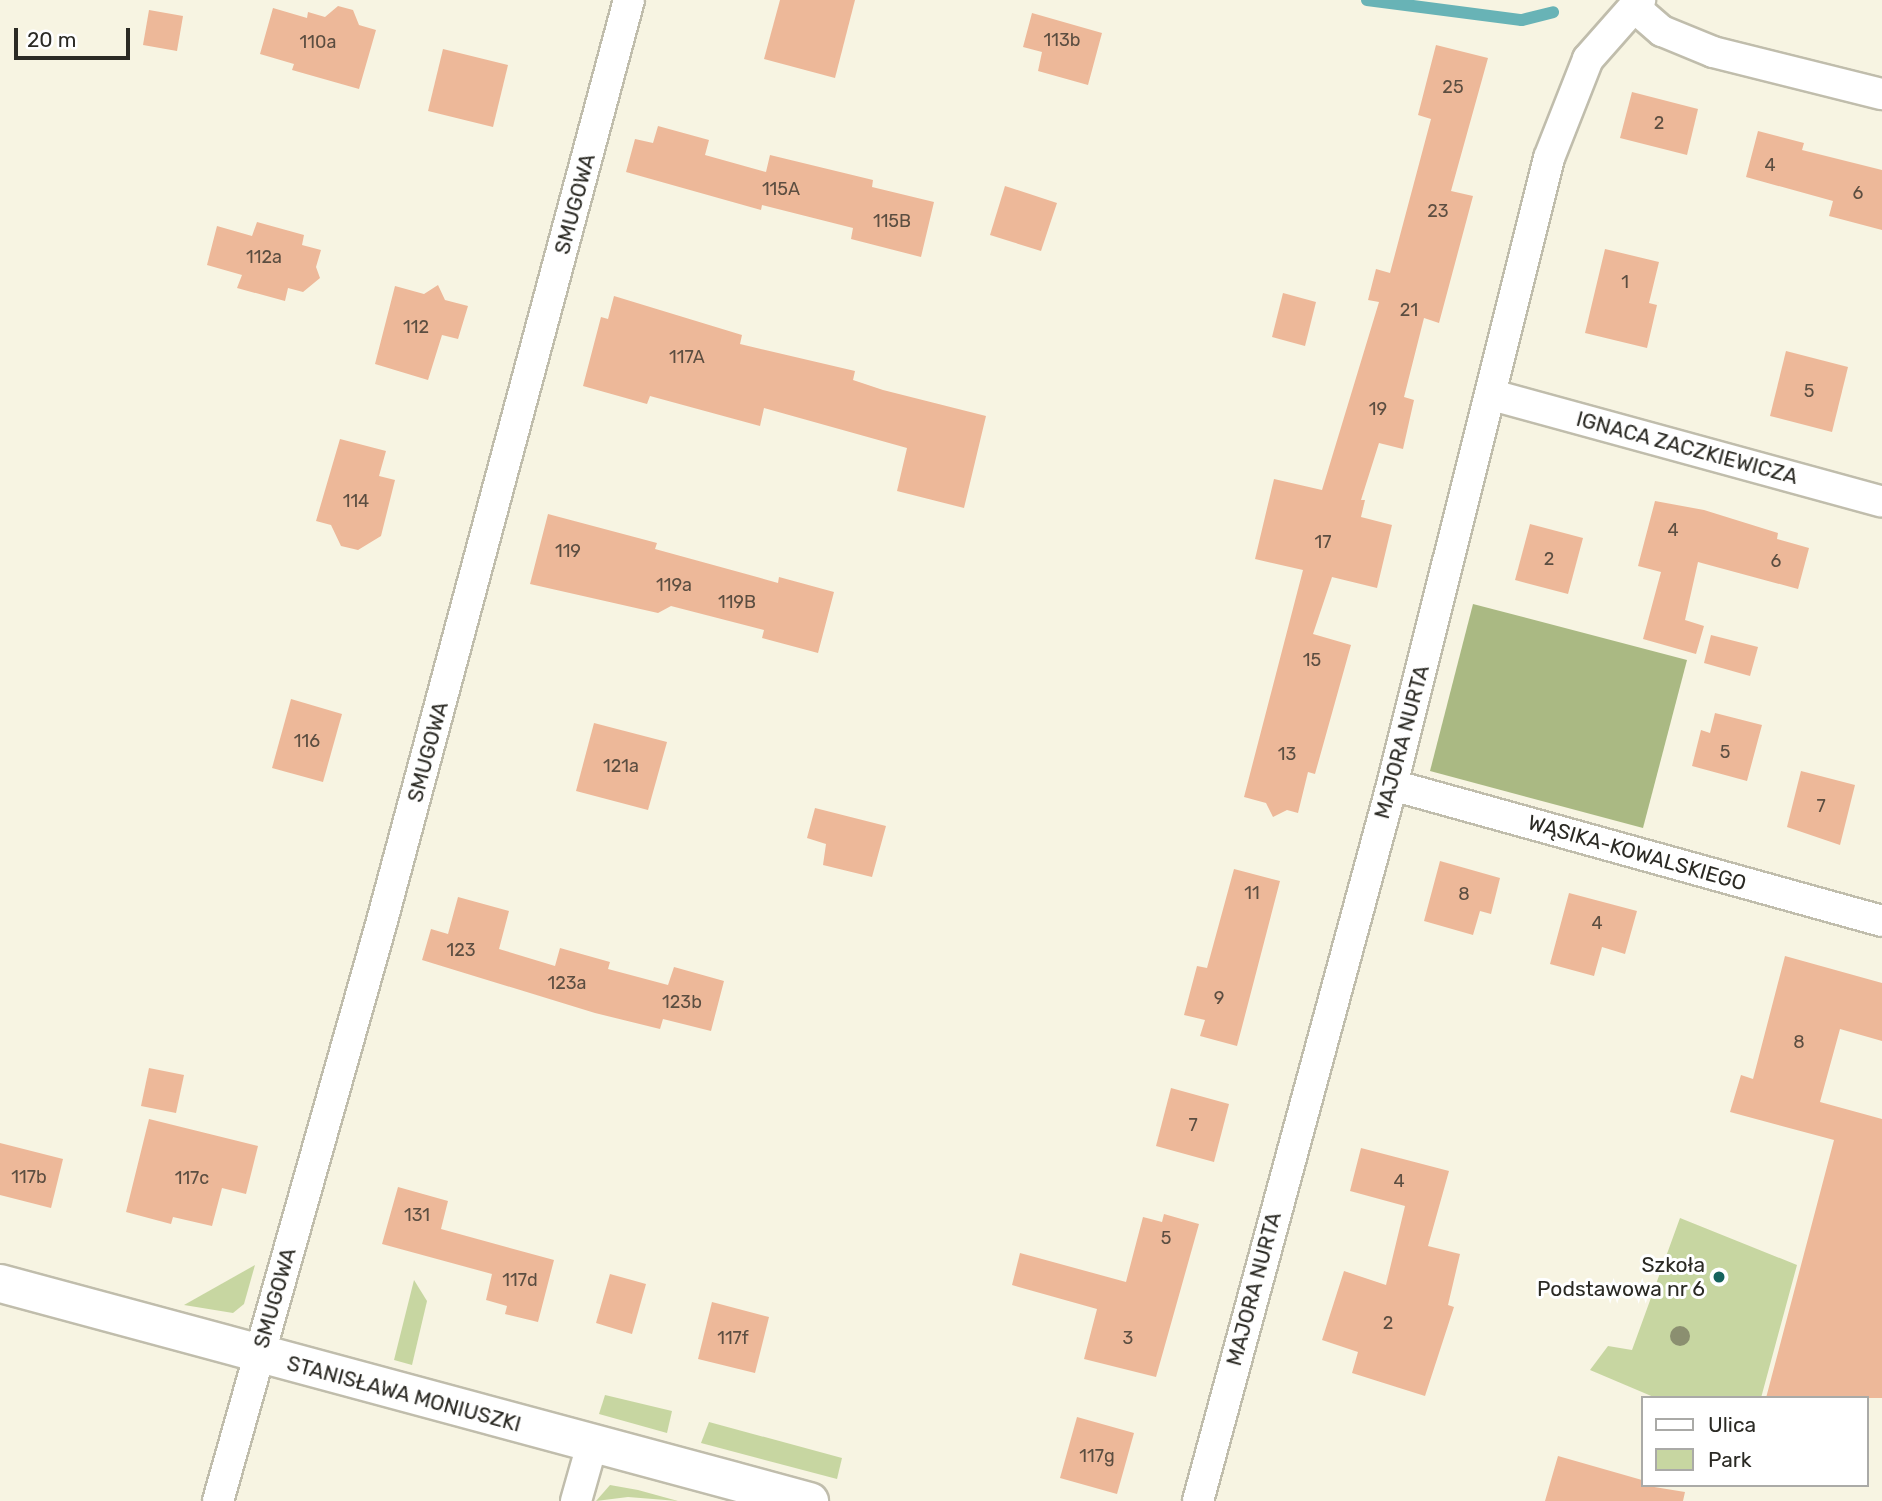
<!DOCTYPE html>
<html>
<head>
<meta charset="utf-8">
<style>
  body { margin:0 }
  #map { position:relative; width:1882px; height:1501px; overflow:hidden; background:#f7f4e2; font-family:Rubik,sans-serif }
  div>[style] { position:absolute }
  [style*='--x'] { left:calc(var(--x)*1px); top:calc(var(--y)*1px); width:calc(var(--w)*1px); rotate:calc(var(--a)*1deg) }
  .green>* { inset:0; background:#c7d6a1 }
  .forest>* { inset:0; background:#aab983 }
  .stream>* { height:12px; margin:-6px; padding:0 6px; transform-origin:6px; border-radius:6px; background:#68b3b6 }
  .building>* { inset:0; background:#edb899 }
  .roads { filter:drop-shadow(2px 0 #c0bdac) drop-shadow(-2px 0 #c0bdac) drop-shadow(0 2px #c0bdac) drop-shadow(0 -2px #c0bdac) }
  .minor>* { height:30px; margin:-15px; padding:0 15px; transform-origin:15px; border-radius:15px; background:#fff }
  .tertiary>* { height:37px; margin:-18.5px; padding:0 18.5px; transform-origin:18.5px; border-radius:18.5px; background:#fff }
  .trees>* { width:20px; height:20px; margin:-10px; border-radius:50%; background:#8b8f70 }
  .dots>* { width:19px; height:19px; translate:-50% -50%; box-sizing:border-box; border:4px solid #fff; border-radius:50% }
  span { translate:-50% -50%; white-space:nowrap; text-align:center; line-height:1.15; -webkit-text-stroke:6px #fff; paint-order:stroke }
  .number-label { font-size:18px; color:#5c4e41 }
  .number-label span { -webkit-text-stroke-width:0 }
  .street-label { font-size:21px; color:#2b2a24 }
  .poi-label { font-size:21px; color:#2b2a24 }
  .right { translate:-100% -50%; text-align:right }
  .legend { position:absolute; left:1641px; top:1396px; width:228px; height:91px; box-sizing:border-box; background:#fff; border:2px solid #aaaaa7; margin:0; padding:9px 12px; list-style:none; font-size:21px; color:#2b2a24 }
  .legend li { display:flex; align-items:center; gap:14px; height:35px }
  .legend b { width:35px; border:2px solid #aaaaa7 }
  .scale { position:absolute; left:14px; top:28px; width:116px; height:32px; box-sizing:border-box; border:4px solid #2b2a24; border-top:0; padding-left:9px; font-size:21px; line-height:24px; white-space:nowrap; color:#2b2a24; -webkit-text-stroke:5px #fff; paint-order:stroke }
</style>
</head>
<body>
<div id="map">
  <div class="green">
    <i style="clip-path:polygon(1680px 1218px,1797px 1265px,1761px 1398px,1656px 1398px,1590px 1370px,1608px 1346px,1632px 1350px)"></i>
    <i style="clip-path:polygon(255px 1265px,244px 1304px,233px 1313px,184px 1305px)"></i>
    <i style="clip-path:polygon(414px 1280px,427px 1301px,412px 1365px,394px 1360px)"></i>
    <i style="clip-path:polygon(605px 1395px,672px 1411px,667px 1433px,599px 1414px)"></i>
    <i style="clip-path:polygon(709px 1422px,842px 1458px,837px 1479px,701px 1443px)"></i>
    <i style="clip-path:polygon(610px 1485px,638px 1490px,678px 1501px,628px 1497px,596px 1501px)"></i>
  </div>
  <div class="forest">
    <i style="clip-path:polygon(1473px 604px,1687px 660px,1643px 828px,1430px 771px)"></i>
  </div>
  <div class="stream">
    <i style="--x:1367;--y:0;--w:156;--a:7.4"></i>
    <i style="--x:1522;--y:20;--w:32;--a:-14"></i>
  </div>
  <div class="building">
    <i style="clip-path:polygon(780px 0,855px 0,835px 78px,764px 59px)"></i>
    <i style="clip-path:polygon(338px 6px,353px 10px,359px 25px,376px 30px,359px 89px,292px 70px,294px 64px,260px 54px,273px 8px,307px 18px,308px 12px,325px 17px)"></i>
    <i style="clip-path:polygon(149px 10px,183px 16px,177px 51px,143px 45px)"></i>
    <i style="clip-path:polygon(1032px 13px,1102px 33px,1088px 85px,1038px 71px,1042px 52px,1023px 47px)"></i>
    <i style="clip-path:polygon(1436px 45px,1488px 58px,1451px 191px,1473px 196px,1439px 323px,1424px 318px,1404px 397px,1414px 400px,1403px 449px,1379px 443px,1361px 500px,1365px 500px,1361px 517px,1392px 525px,1377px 588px,1332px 577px,1313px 634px,1351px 645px,1315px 774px,1308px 772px,1298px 813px,1287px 810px,1273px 817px,1266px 803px,1244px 797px,1303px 570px,1255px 559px,1274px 479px,1322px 490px,1379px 302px,1368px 300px,1376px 269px,1390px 273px,1431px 119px,1418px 115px)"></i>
    <i style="clip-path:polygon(443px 49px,508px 65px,493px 127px,428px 111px)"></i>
    <i style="clip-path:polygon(1632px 92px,1698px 109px,1687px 155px,1620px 138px)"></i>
    <i style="clip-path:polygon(658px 126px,709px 140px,705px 155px,766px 172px,770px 155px,873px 180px,872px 187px,934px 202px,921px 257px,851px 239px,853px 228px,762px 205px,761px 210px,626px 172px,635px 139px,653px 143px)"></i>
    <i style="clip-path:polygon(1758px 131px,1804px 143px,1802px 150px,1882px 170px,1882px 230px,1829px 216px,1833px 201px,1746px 177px)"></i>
    <i style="clip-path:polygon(1005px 186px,1057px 203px,1041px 251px,990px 235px)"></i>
    <i style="clip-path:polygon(257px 222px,304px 235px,302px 245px,321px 250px,316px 267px,320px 278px,303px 292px,288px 288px,285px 301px,237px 288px,242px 275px,207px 265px,217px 226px,252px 236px)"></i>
    <i style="clip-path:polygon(1605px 249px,1659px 262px,1649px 303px,1657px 305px,1647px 348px,1585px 333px)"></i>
    <i style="clip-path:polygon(438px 285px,445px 300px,468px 306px,458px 339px,442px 335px,428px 380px,375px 364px,395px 286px,424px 294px)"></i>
    <i style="clip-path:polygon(1283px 293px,1316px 302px,1305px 346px,1272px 337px)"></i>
    <i style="clip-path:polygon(614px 296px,742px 335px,740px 344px,855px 371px,853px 380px,883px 390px,986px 416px,964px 508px,897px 491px,907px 448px,764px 408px,760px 426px,650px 396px,647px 404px,583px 386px,601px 317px,608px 319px)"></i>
    <i style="clip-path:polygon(1786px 351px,1848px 367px,1832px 432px,1770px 416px)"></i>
    <i style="clip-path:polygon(340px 439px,386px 451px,379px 476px,395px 480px,381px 536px,358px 550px,341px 546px,331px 525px,316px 521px)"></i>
    <i style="clip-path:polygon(1655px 501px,1704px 510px,1778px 533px,1777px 539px,1809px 548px,1798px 589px,1698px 562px,1685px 620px,1704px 626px,1696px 654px,1643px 639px,1661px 572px,1638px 566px)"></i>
    <i style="clip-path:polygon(548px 514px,657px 543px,655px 549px,757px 577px,778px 583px,779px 577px,834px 592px,818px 653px,762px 638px,764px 630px,671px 606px,658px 613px,530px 584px)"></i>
    <i style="clip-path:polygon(1530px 524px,1583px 538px,1568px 594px,1515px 580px)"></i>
    <i style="clip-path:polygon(1711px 635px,1758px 647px,1750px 676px,1704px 663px)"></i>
    <i style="clip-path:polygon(291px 699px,342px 714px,323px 782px,272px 768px)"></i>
    <i style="clip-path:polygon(1715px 713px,1762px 725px,1747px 781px,1692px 766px,1701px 730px,1710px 733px)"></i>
    <i style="clip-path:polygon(594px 723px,667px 742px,648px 810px,576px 791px)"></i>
    <i style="clip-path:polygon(1801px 771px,1855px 785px,1840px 845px,1787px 827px)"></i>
    <i style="clip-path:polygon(815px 808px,886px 826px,872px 877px,823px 865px,826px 844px,807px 838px)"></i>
    <i style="clip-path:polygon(1440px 861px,1500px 878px,1491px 914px,1480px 911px,1473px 935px,1424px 921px)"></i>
    <i style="clip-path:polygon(1234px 869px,1280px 881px,1237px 1046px,1200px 1036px,1205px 1020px,1184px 1015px,1197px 966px,1207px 968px)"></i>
    <i style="clip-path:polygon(1569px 893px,1637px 911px,1625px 954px,1602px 947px,1594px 976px,1550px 964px)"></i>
    <i style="clip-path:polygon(458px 897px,509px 911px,499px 949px,555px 966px,560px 948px,610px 962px,608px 969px,668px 985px,674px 967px,724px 981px,711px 1031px,663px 1019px,660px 1029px,595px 1013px,422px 960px,431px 929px,448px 934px)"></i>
    <i style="clip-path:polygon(1785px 956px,1882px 983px,1882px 1041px,1840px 1029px,1820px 1102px,1882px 1119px,1882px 1398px,1766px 1398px,1834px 1140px,1730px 1112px,1741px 1075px,1753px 1079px)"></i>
    <i style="clip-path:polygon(149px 1068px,184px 1075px,176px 1113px,141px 1106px)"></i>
    <i style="clip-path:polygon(1171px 1088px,1229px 1104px,1214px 1162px,1156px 1146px)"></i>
    <i style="clip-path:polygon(149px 1119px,258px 1146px,246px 1194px,222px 1188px,212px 1226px,173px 1217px,171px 1224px,126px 1212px)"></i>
    <i style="clip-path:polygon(0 1143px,63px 1159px,51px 1208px,0 1195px)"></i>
    <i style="clip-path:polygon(1361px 1148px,1449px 1171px,1428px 1246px,1460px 1254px,1448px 1305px,1454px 1307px,1425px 1396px,1352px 1373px,1358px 1352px,1322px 1340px,1344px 1271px,1386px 1285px,1405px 1206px,1350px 1191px)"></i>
    <i style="clip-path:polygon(398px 1187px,448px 1201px,441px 1229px,554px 1260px,538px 1322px,505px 1314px,507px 1306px,486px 1300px,492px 1274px,382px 1244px)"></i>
    <i style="clip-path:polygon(1164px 1214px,1199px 1224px,1156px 1377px,1084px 1359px,1097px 1309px,1012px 1285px,1020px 1253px,1126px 1282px,1143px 1217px,1162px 1222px)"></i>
    <i style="clip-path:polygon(610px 1274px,646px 1284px,632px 1334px,596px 1323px)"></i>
    <i style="clip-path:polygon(712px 1302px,769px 1317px,755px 1373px,698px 1359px)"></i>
    <i style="clip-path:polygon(1077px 1417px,1134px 1433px,1117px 1494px,1060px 1478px)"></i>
    <i style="clip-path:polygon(1558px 1456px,1642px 1480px,1642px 1485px,1685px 1492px,1683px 1501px,1545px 1501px)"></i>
  </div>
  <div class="roads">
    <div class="minor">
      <i style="--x:1634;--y:7;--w:37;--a:41"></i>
      <i style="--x:1662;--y:31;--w:55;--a:22.4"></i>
      <i style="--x:1713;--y:52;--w:174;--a:14"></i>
      <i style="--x:1492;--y:395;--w:404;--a:15.3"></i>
      <i style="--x:1392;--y:785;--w:509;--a:15.51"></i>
      <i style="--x:218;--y:1501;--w:603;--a:-74.21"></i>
      <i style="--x:382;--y:921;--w:954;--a:-74.99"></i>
      <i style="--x:576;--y:1501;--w:58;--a:-74.1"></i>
      <i style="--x:1198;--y:1501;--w:742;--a:-74.84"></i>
      <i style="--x:1392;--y:785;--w:646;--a:-75.94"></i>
      <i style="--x:1549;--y:158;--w:106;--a:-68.5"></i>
      <i style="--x:1588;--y:59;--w:79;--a:-48.6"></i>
    </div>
    <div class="tertiary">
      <i style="--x:0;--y:1283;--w:838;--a:15.08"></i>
    </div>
  </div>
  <div class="trees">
    <i style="left:1680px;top:1336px"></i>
  </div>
  <div class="dots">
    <i style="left:1719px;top:1277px;background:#16635c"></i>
  </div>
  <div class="number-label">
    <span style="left:1062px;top:40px">113b</span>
    <span style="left:318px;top:42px">110a</span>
    <span style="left:1453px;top:87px">25</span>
    <span style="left:1659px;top:123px">2</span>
    <span style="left:1770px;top:165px">4</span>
    <span style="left:781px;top:189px">115A</span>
    <span style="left:1858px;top:193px">6</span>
    <span style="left:1438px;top:211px">23</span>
    <span style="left:892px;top:221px">115B</span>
    <span style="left:264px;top:257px">112a</span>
    <span style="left:1625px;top:282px">1</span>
    <span style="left:1409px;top:310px">21</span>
    <span style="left:416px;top:327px">112</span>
    <span style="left:687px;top:357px">117A</span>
    <span style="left:1809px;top:391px">5</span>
    <span style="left:1378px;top:409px">19</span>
    <span style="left:356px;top:501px">114</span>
    <span style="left:1673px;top:530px">4</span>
    <span style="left:1323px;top:542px">17</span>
    <span style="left:568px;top:551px">119</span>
    <span style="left:1549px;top:559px">2</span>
    <span style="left:1776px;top:561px">6</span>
    <span style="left:674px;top:585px">119a</span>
    <span style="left:737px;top:602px">119B</span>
    <span style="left:1312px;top:660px">15</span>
    <span style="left:307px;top:741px">116</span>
    <span style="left:1725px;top:752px">5</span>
    <span style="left:1287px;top:754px">13</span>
    <span style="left:621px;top:766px">121a</span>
    <span style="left:1821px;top:806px">7</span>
    <span style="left:1252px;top:893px">11</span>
    <span style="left:1464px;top:894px">8</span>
    <span style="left:1597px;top:923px">4</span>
    <span style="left:461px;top:950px">123</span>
    <span style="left:567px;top:983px">123a</span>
    <span style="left:1219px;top:998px">9</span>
    <span style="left:682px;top:1002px">123b</span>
    <span style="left:1799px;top:1042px">8</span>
    <span style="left:1193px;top:1125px">7</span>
    <span style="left:29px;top:1177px">117b</span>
    <span style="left:192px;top:1178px">117c</span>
    <span style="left:1399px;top:1181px">4</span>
    <span style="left:417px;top:1215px">131</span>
    <span style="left:1166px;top:1238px">5</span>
    <span style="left:520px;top:1280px">117d</span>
    <span style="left:1388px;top:1323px">2</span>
    <span style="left:733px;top:1338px">117f</span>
    <span style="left:1128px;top:1338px">3</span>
    <span style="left:1097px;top:1456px">117g</span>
  </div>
  <div class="street-label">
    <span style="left:575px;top:204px;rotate:-75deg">SMUGOWA</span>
    <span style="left:1687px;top:448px;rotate:15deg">IGNACA ZACZKIEWICZA</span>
    <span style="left:1402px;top:742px;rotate:-75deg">MAJORA NURTA</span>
    <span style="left:428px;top:752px;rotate:-75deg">SMUGOWA</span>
    <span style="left:1637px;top:853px;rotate:16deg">WĄSIKA-KOWALSKIEGO</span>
    <span style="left:1254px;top:1289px;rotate:-75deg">MAJORA NURTA</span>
    <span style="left:275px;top:1298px;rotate:-74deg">SMUGOWA</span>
    <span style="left:404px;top:1394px;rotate:15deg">STANISŁAWA MONIUSZKI</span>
  </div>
  <div class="poi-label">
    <span class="right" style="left:1705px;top:1277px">Szkoła<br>Podstawowa nr 6</span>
  </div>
  <ul class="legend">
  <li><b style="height:9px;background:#fff"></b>Ulica</li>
  <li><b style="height:19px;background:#c7d6a1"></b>Park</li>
  </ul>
  <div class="scale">20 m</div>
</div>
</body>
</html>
